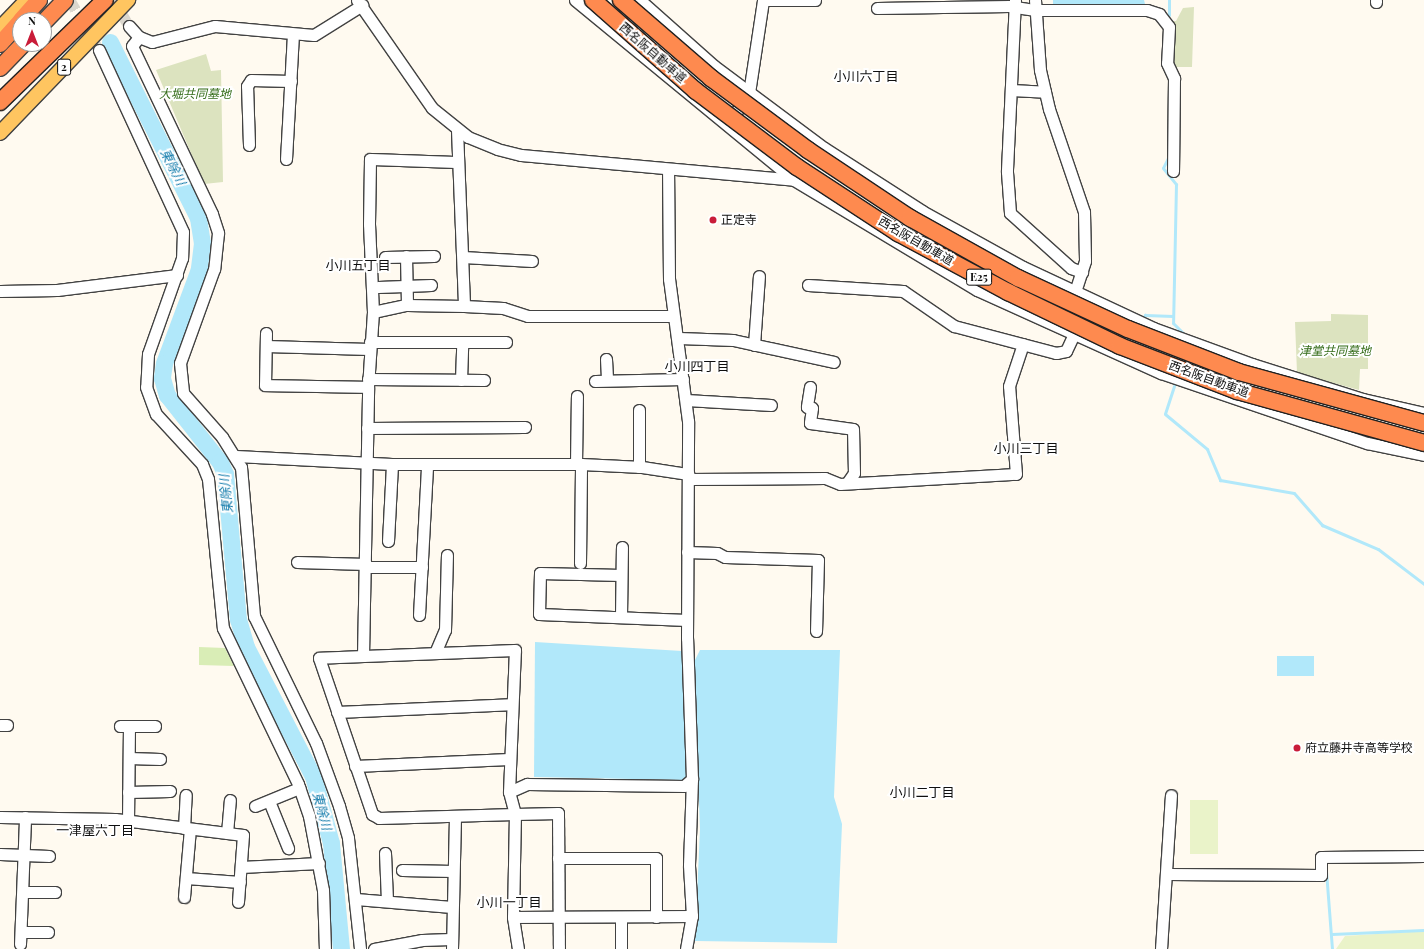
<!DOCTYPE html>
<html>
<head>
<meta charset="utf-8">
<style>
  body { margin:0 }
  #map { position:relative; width:1424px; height:949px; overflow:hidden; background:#fffaf0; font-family:"Playfair Display","Noto Sans JP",serif }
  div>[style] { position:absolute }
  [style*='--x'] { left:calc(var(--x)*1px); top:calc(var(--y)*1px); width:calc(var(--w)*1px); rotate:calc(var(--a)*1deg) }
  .green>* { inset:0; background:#d9edb6 }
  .cemetery>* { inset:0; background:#dce3bf }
  .pitch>* { inset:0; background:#eaf3c9 }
  .water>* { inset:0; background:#b1e8fa }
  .stream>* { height:3px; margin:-1.5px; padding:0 1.5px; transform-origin:1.5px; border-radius:1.5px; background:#b1e8fa }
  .river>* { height:17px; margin:-8.5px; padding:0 8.5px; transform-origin:8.5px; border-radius:8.5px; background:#b1e8fa }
  .minor-tunnel>* { height:11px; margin-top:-5.5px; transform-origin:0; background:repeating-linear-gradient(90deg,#dbd7ce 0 11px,transparent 0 16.5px) }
  .roads { filter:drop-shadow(1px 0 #424242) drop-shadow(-1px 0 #424242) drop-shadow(0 1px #424242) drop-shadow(0 -1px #424242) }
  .minor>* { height:11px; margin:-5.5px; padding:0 5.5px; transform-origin:5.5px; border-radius:5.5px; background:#fff }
  .major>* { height:14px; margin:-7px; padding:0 7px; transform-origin:7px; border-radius:7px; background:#ffc560 }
  .highway>* { height:16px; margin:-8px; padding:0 8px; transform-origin:8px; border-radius:8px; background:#fe8a4f }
  .bridges { filter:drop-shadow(1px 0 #202020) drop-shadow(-1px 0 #202020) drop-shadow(0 1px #202020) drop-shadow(0 -1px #202020) }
  .highway-bridge>* { height:16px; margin:-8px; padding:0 8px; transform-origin:8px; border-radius:8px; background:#fe8a4f }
  .dots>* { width:11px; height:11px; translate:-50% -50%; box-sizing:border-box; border:2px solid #fff; border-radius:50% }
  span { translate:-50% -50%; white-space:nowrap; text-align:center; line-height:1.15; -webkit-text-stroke:4px #fff; paint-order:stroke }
  .shield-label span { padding:1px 3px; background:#fff; border:1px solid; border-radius:3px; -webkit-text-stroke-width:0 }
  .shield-label { font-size:11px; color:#0f0f0f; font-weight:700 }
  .street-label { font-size:12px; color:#0f0f0f }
  .park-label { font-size:12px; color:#346c19; font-style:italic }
  .poi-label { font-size:12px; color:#0f0f0f }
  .left { translate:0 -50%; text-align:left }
  .neighbourhood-label { font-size:13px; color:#0f0f0f }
  .water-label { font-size:13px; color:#0e79aa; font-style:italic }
  .north { position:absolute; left:12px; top:12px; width:40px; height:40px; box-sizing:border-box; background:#fff; border:1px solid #9f9f9f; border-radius:50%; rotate:0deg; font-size:11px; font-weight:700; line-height:16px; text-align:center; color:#0f0f0f }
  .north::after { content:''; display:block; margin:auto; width:14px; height:18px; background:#c91c39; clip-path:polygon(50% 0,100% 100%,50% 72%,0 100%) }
</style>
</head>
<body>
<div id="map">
  <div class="green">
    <i style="clip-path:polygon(199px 647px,225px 648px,234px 666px,199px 665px)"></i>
  </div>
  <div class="cemetery">
    <i style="clip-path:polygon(1194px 7px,1192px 67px,1171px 67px,1171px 21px,1176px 21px,1183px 8px)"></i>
    <i style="clip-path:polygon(206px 54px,211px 71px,221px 70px,223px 182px,204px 184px,156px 70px)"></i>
    <i style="clip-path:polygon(1331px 314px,1368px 315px,1368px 369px,1360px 369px,1359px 390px,1297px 373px,1295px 322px,1331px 321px)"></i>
  </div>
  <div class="pitch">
    <i style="clip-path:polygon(1190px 800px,1218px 800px,1218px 854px,1190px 854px)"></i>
    <i style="clip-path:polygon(1424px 931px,1424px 949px,1336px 949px,1345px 936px)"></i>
  </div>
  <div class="water">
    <i style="clip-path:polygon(1053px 0,1144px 0,1145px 4px,1053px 6px)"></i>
    <i style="clip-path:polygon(535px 642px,682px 651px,687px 776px,682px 780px,534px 777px)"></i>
    <i style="clip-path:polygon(700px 650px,840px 650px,834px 797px,842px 824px,837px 943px,695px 941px,700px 829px,694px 662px)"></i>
    <i style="clip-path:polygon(1277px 656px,1314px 656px,1314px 676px,1277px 676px)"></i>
  </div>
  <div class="stream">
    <i style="--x:1169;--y:15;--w:15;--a:-90"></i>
    <i style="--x:1169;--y:156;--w:13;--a:117"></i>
    <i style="--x:1163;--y:168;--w:21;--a:51"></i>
    <i style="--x:1176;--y:184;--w:139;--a:91.2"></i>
    <i style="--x:1173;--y:323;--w:16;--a:45"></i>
    <i style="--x:1143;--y:318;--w:4;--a:-56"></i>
    <i style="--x:1145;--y:315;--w:28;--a:2"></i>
    <i style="--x:1174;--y:386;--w:29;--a:108"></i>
    <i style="--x:1165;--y:414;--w:55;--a:39.8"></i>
    <i style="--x:1207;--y:449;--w:34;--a:67"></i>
    <i style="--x:1220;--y:480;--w:75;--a:10"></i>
    <i style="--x:1294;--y:493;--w:43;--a:48.8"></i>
    <i style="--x:1322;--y:525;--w:61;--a:23.2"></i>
    <i style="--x:1378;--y:549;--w:58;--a:37.3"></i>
    <i style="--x:1326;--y:871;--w:78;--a:85.6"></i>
    <i style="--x:1332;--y:934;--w:92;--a:-2.5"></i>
  </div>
  <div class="river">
    <i style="--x:110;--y:42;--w:197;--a:63.4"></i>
    <i style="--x:198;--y:218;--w:25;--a:81"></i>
    <i style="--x:202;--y:243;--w:26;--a:97"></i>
    <i style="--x:199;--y:269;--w:100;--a:110.4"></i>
    <i style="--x:164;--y:363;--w:15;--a:98"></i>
    <i style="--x:162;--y:378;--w:18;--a:74"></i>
    <i style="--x:167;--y:395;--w:85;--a:51.7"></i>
    <i style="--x:220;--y:462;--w:13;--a:67"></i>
    <i style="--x:225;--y:474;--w:146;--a:84.9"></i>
    <i style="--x:238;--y:619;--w:29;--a:74"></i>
    <i style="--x:246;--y:647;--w:145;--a:62.6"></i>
    <i style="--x:313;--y:776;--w:69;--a:75"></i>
    <i style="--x:331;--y:843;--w:106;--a:84.6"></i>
  </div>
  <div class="minor-tunnel">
    <i style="--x:70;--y:0;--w:58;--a:59.9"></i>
    <i style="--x:114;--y:0;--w:30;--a:60"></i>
  </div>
  <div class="roads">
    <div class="minor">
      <i style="--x:357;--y:0;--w:131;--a:55.2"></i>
      <i style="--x:432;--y:108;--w:46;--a:38.9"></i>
      <i style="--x:468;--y:137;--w:31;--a:22"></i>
      <i style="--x:497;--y:149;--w:25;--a:14"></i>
      <i style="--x:521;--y:155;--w:274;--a:5.2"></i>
      <i style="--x:575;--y:0;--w:283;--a:39.4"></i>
      <i style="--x:794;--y:180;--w:214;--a:31"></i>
      <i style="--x:977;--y:290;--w:202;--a:24.3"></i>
      <i style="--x:1161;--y:373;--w:218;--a:18.8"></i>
      <i style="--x:1367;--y:443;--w:58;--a:11.9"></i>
      <i style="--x:640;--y:0;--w:99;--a:41.7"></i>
      <i style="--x:714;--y:66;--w:137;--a:36.7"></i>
      <i style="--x:824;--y:148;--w:117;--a:32.7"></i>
      <i style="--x:922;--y:211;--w:115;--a:29"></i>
      <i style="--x:1023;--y:267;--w:144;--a:25.1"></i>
      <i style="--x:1153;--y:328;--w:105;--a:20"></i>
      <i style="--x:1252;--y:364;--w:116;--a:17.5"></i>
      <i style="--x:1363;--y:399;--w:63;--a:12.9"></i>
      <i style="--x:765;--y:0;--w:50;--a:0"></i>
      <i style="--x:1015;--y:0;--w:172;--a:92.7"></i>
      <i style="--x:1007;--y:172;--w:41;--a:85.8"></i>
      <i style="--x:1010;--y:213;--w:82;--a:42"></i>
      <i style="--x:1071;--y:268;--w:12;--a:20"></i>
      <i style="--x:1035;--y:0;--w:70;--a:85.9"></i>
      <i style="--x:1040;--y:70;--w:40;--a:77"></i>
      <i style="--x:1049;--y:109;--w:109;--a:71.2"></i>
      <i style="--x:1084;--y:212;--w:49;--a:88.8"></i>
      <i style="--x:1085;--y:261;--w:35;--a:108"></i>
      <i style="--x:1376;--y:0;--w:2;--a:90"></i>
      <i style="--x:877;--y:8;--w:132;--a:-0.9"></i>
      <i style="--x:1009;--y:6;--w:25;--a:9"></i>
      <i style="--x:1034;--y:10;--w:113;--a:0"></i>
      <i style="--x:1147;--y:10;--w:13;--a:18"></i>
      <i style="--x:1159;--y:14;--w:16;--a:52"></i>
      <i style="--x:1169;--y:27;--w:36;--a:93"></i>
      <i style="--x:1167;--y:63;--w:17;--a:65"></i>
      <i style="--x:1174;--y:78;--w:93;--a:90.6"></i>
      <i style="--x:129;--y:26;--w:15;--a:48"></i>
      <i style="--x:139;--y:37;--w:14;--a:21"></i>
      <i style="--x:152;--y:42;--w:65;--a:-14.3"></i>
      <i style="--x:215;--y:26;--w:99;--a:5.2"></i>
      <i style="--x:314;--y:35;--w:57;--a:-32"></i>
      <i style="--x:139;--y:37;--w:11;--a:128"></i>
      <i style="--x:132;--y:46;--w:186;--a:64.5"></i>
      <i style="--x:212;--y:214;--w:20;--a:72"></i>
      <i style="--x:218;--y:233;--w:36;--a:96"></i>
      <i style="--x:214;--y:269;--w:100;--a:109.9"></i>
      <i style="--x:180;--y:363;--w:30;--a:84"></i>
      <i style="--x:183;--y:393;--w:59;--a:48.4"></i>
      <i style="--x:222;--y:437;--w:36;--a:58"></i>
      <i style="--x:241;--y:467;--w:150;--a:85"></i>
      <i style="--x:254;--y:616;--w:141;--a:64"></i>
      <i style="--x:316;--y:743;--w:67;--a:69.9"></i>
      <i style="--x:339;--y:806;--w:33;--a:74"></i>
      <i style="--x:348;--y:838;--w:112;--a:83.8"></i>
      <i style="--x:99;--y:50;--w:200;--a:65.2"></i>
      <i style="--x:183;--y:232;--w:26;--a:92"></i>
      <i style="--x:182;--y:258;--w:102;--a:109.5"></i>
      <i style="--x:148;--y:354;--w:33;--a:93"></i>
      <i style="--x:146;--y:387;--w:29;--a:70"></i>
      <i style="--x:156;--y:414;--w:68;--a:47.4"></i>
      <i style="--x:202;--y:464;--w:16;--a:68"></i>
      <i style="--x:208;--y:479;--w:150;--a:84.3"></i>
      <i style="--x:223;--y:628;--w:173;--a:64.3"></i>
      <i style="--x:298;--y:784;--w:34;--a:71"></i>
      <i style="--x:309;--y:816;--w:75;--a:79.3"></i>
      <i style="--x:323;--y:890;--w:59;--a:88.1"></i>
      <i style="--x:1011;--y:90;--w:34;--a:3"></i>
      <i style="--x:728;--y:124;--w:37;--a:-56"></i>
      <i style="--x:749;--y:93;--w:94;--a:-81.4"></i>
      <i style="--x:457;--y:130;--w:176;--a:87.7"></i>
      <i style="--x:249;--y:145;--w:59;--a:-91.9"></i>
      <i style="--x:247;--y:86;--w:7;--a:-56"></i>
      <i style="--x:251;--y:80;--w:40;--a:1.4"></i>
      <i style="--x:286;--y:159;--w:124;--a:-86.8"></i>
      <i style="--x:406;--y:256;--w:49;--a:88.8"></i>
      <i style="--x:385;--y:257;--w:49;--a:-1.2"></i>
      <i style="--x:463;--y:257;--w:69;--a:3.3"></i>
      <i style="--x:808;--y:285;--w:95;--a:3.6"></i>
      <i style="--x:903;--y:291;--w:62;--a:34.5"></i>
      <i style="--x:954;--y:326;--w:106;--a:14.8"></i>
      <i style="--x:1056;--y:353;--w:10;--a:-11"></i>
      <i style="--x:1066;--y:351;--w:17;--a:-65"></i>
      <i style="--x:378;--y:287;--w:53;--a:-2.2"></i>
      <i style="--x:0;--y:291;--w:57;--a:-1"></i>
      <i style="--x:57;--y:290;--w:121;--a:-7.1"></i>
      <i style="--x:373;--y:312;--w:35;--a:-12"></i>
      <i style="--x:407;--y:305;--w:57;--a:1"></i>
      <i style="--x:464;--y:306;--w:39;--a:3"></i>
      <i style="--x:503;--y:308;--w:26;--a:18"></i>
      <i style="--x:528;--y:316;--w:145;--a:0"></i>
      <i style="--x:266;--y:333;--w:52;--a:91.1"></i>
      <i style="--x:265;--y:385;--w:103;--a:1.1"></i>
      <i style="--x:679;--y:338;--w:54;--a:2.1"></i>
      <i style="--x:733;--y:340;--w:103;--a:12.3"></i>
      <i style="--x:370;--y:342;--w:136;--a:0"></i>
      <i style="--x:754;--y:345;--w:69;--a:-85.9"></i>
      <i style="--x:266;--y:346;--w:103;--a:1.7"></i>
      <i style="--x:606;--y:359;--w:21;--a:87"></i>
      <i style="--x:368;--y:379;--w:116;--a:0.5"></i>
      <i style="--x:461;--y:380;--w:38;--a:-88"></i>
      <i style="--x:595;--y:381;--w:88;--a:-1.3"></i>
      <i style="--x:810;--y:387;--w:20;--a:99"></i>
      <i style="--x:807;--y:407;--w:5;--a:11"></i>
      <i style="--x:812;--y:408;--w:15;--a:98"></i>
      <i style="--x:810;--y:423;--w:43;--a:7.9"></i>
      <i style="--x:853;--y:429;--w:44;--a:88.7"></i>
      <i style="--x:854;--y:473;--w:12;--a:125"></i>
      <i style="--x:686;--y:400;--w:85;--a:3.4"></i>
      <i style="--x:639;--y:410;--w:57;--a:90"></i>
      <i style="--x:367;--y:428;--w:158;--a:-0.4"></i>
      <i style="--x:236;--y:456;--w:156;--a:2.9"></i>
      <i style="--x:392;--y:464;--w:189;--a:0"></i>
      <i style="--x:581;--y:464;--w:61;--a:2.8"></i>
      <i style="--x:642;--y:467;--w:47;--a:8.7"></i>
      <i style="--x:576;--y:464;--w:68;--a:-89.2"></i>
      <i style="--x:688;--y:479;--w:137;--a:-0.4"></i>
      <i style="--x:825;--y:478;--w:16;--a:22"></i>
      <i style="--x:840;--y:484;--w:176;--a:-3.3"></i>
      <i style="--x:1016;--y:474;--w:88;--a:-94.5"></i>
      <i style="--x:1009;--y:386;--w:44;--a:-71.6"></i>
      <i style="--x:388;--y:541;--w:77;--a:-87"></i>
      <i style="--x:687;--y:552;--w:30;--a:2"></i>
      <i style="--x:717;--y:553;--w:9;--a:27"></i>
      <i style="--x:725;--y:557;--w:93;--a:1.8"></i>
      <i style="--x:818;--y:560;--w:71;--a:91.6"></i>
      <i style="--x:297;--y:562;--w:69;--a:1.7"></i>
      <i style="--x:580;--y:563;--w:99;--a:-89.4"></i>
      <i style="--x:366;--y:567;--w:56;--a:0"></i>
      <i style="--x:621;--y:575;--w:81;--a:-178.6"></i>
      <i style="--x:540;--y:573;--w:41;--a:91.4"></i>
      <i style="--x:539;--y:614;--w:148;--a:2.3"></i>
      <i style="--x:419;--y:615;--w:150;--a:-86.9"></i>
      <i style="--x:621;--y:616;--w:69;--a:-89.2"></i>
      <i style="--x:435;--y:653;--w:25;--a:-67"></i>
      <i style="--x:445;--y:630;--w:75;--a:-88.5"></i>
      <i style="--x:363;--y:656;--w:269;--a:-88.9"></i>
      <i style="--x:368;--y:387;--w:75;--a:-86.2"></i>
      <i style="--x:373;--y:312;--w:88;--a:-92.6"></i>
      <i style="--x:369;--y:224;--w:65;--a:-89.1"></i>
      <i style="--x:370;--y:159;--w:87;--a:2"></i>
      <i style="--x:337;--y:712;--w:173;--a:-2.6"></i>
      <i style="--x:0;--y:725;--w:7;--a:0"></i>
      <i style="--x:120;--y:726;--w:35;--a:0"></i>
      <i style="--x:129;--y:758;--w:31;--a:2"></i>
      <i style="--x:355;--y:766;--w:154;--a:-2.6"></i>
      <i style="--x:128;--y:792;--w:42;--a:-1.4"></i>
      <i style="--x:509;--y:792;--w:20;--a:-24"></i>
      <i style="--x:527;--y:784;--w:157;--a:0.7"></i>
      <i style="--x:684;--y:786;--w:11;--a:-41"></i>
      <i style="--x:692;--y:779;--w:141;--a:-92"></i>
      <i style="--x:687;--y:638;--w:217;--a:-89.7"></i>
      <i style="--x:688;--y:421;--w:143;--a:-97.6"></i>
      <i style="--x:669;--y:279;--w:110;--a:-90.5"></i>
      <i style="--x:269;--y:801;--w:51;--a:68"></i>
      <i style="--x:255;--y:806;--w:48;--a:-22.2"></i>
      <i style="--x:0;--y:817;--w:115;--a:1"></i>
      <i style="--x:115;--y:819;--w:129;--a:7.1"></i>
      <i style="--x:243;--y:835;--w:67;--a:94.3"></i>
      <i style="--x:128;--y:821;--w:95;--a:-89.4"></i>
      <i style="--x:184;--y:828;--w:33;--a:-87"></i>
      <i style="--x:227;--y:833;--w:33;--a:-85"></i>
      <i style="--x:385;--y:853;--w:47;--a:87.6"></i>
      <i style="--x:0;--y:854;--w:49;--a:2.3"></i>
      <i style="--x:558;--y:858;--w:98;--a:0"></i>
      <i style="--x:656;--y:858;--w:59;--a:90"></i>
      <i style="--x:241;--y:867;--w:78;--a:-2.9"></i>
      <i style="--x:402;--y:870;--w:51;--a:1.1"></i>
      <i style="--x:1168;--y:874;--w:153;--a:0.4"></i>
      <i style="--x:1321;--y:875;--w:18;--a:-90"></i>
      <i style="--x:1321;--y:857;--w:103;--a:-0.6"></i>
      <i style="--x:186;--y:878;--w:54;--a:4.2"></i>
      <i style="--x:23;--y:892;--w:32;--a:0"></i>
      <i style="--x:184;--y:897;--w:68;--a:-85"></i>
      <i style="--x:356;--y:899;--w:96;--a:4.8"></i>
      <i style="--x:513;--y:917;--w:179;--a:-0.3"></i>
      <i style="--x:621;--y:918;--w:31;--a:90"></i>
      <i style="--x:21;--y:932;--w:27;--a:0"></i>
      <i style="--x:20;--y:944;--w:127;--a:-87.7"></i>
      <i style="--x:374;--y:949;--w:49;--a:-10.6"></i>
      <i style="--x:422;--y:940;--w:29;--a:-2"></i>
      <i style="--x:452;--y:949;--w:133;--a:-88.7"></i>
      <i style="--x:518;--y:949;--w:32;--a:-99"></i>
      <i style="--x:513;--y:917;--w:103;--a:-88.9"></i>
      <i style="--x:515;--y:814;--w:23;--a:-105"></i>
      <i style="--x:509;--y:792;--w:142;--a:-87.6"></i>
      <i style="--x:515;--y:650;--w:196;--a:177.7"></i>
      <i style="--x:319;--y:658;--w:165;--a:71.2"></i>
      <i style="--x:372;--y:814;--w:8;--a:30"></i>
      <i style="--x:379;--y:818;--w:136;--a:-1.7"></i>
      <i style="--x:515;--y:814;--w:43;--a:-1.3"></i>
      <i style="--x:558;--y:813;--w:136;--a:89.6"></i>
      <i style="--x:686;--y:949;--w:34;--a:-80"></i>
      <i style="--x:692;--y:916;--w:51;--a:-93.4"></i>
      <i style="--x:689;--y:865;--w:86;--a:-88"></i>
      <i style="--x:1161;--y:949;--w:154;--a:-86.3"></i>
    </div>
    <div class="major">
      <i style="--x:0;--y:28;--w:39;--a:-46"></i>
      <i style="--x:0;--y:133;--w:185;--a:-46.1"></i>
    </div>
    <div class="highway">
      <i style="--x:21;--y:20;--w:27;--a:-48"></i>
      <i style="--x:44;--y:22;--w:30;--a:-46"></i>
      <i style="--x:0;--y:44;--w:30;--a:-48"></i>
      <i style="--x:0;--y:68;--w:33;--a:-46"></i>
    </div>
  </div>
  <div class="bridges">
    <div class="highway-bridge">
      <i style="--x:593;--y:0;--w:137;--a:41.5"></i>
      <i style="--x:696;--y:91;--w:126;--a:37"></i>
      <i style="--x:797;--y:167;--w:121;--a:33.2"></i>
      <i style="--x:898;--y:233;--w:125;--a:28.2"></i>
      <i style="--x:1008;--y:292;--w:124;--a:25.7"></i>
      <i style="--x:1120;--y:346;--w:125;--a:21"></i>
      <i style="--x:1237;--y:391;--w:194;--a:15.5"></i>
      <i style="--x:621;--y:0;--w:119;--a:40.9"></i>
      <i style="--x:711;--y:78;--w:121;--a:36.6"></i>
      <i style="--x:808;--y:150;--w:123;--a:33.7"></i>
      <i style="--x:910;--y:218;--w:124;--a:29.1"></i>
      <i style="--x:1018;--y:278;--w:121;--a:24.9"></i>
      <i style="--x:1128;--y:329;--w:119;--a:21.2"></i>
      <i style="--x:1239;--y:372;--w:192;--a:15.4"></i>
      <i style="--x:0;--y:102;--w:146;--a:-44.2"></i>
    </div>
  </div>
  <div class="dots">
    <i style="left:713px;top:220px;background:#c91c39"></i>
    <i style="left:1297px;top:748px;background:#c91c39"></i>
  </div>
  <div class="shield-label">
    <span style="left:64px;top:67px">2</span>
    <span style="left:979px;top:277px">E25</span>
  </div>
  <div class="street-label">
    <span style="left:653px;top:53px;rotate:41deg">西名阪自動車道</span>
    <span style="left:916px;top:241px;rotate:30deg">西名阪自動車道</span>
    <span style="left:1209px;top:379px;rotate:20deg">西名阪自動車道</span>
  </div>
  <div class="park-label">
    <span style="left:195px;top:94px">大堀共同墓地</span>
    <span style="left:1335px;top:351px">津堂共同墓地</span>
  </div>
  <div class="poi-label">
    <span class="left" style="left:721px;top:220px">正定寺</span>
    <span class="left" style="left:1305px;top:748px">府立藤井寺高等学校</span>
  </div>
  <div class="neighbourhood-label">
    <span style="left:866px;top:76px">小川六丁目</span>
    <span style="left:358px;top:265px">小川五丁目</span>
    <span style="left:697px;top:366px">小川四丁目</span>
    <span style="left:1026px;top:448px">小川三丁目</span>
    <span style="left:922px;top:792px">小川二丁目</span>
    <span style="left:95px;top:830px">一津屋六丁目</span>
    <span style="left:509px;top:902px">小川一丁目</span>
  </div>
  <div class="water-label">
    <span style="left:173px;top:167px;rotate:63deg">東除川</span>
    <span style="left:226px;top:494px;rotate:-96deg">東除川</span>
    <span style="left:322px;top:811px;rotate:75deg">東除川</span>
  </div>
  <div class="north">N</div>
</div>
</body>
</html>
